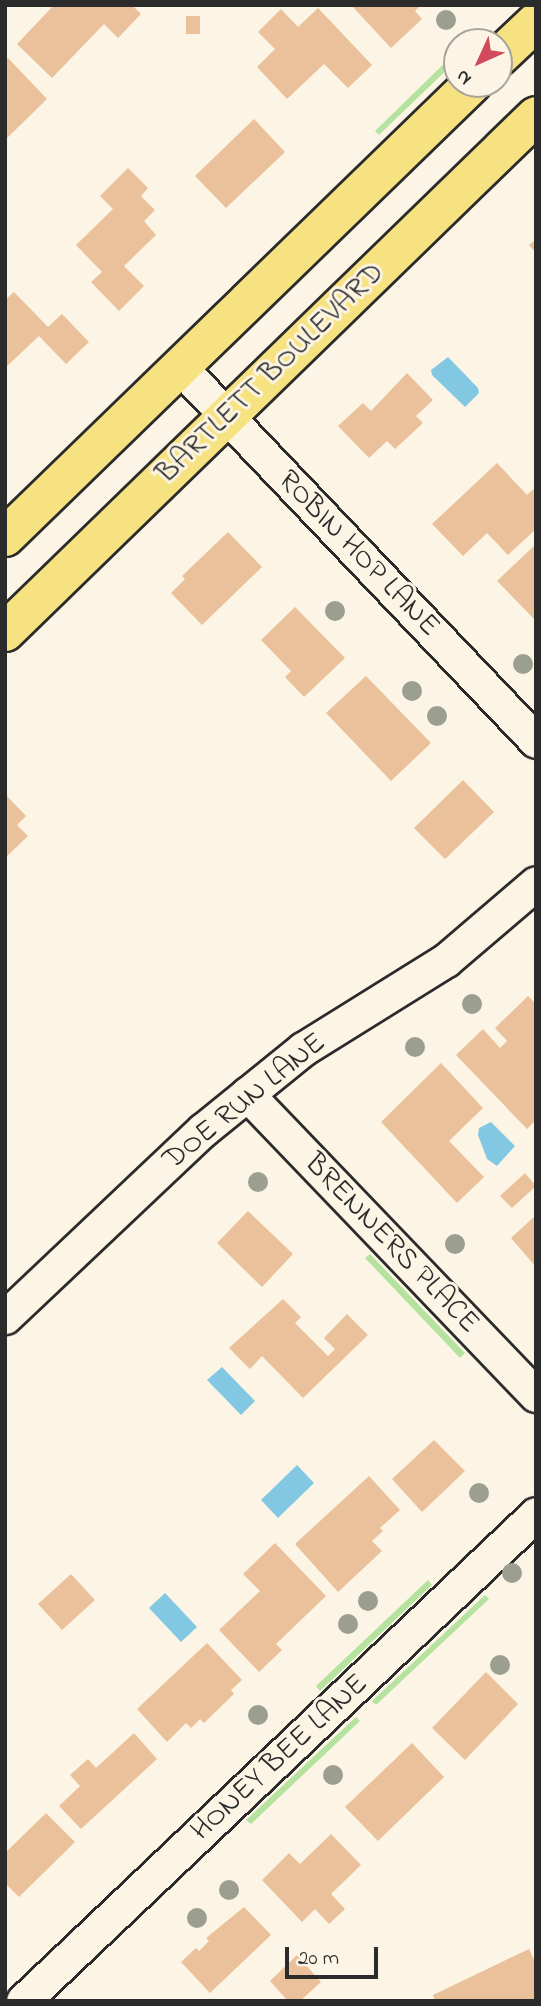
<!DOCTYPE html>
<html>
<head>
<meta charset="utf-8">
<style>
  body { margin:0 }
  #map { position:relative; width:541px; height:2006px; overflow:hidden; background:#fcf5e5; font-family:"Indie Flower",sans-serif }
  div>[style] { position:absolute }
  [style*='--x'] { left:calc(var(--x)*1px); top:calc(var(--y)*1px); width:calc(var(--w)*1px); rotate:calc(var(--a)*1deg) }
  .green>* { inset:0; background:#b6e2a0 }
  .water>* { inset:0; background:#82c8e3 }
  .building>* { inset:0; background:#eac19a }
  .roads { filter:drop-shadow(2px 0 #2b2b2b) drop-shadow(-2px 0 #2b2b2b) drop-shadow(0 2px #2b2b2b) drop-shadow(0 -2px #2b2b2b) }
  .minor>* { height:33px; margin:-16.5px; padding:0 16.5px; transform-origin:16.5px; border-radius:16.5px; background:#fcf5e5 }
  .major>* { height:38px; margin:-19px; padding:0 19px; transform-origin:19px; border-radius:19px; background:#f7e281 }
  .trees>* { width:20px; height:20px; margin:-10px; border-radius:50%; background:#9c9f8f }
  span { translate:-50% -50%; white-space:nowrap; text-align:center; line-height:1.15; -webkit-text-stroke:6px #fcf5e5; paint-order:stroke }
  .street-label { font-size:30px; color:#2b2b2b }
  .frame { position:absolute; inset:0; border:7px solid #2b2b2b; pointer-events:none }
  .north { position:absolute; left:443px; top:28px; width:70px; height:70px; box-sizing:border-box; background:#fcf5e5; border:2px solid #a8a49b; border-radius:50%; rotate:225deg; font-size:19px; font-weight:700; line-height:28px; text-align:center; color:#2b2b2b }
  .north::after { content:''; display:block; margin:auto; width:24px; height:32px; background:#d1495b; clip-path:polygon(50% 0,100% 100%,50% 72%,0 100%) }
  .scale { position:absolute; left:285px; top:1947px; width:93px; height:32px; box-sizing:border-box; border:4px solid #2b2b2b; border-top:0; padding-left:9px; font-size:21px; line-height:24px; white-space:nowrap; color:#2b2b2b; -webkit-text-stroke:5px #fcf5e5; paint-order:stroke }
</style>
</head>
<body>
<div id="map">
  <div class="green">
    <i style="clip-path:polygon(457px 51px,457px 60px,379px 135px,375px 131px)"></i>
    <i style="clip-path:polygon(370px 1254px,465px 1353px,460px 1358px,365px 1258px)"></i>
    <i style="clip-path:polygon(428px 1580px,432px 1585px,320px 1691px,316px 1686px)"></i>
    <i style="clip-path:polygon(485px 1595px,489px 1599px,376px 1705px,372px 1701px)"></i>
    <i style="clip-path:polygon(356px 1717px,360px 1721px,251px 1824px,246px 1820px)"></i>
  </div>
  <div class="water">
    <i style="clip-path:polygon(448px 357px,478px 388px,479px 393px,465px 407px,432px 375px,431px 370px)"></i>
    <i style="clip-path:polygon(491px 1122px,515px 1146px,497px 1166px,487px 1159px,478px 1135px,479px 1128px)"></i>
    <i style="clip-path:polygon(222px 1367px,255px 1401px,241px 1415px,207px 1380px)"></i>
    <i style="clip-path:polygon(297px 1465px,314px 1483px,278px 1518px,261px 1500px)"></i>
    <i style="clip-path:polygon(165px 1593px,197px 1627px,181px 1642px,149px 1608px)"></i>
  </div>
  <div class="building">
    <i style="clip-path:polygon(54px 5px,132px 5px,141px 14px,118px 38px,104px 24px,52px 78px,17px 44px)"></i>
    <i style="clip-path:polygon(351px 5px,421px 5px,415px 11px,422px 19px,391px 48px)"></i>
    <i style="clip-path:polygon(318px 8px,372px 65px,348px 88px,324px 64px,287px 99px,257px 67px,275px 49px,258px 32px,281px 9px,298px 27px)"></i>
    <i style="clip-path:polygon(186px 16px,200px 16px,200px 34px,186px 34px)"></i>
    <i style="clip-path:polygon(8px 58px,47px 99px,5px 140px,5px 61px)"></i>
    <i style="clip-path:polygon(254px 119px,285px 152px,226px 208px,195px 176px)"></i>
    <i style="clip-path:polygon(128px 168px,148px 188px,141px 196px,155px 210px,144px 221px,156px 235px,124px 266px,144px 286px,119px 311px,91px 282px,102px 272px,76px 245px,113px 209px,100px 196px)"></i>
    <i style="clip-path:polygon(536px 239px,536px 253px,529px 245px)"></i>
    <i style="clip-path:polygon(14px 292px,48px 327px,62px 314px,89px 342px,66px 364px,39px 336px,5px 368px,5px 300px)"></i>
    <i style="clip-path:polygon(407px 373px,433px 400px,416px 416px,423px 423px,395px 449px,387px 441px,369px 458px,338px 426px,363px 403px,371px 411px)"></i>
    <i style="clip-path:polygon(497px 463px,527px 495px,536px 487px,536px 529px,508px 555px,487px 533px,463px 556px,432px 524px)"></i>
    <i style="clip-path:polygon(228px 532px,262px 567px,202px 625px,171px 593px,185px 579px,182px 576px)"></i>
    <i style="clip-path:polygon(536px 544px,536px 621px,497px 581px)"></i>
    <i style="clip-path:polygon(295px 607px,345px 658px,304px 697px,285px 677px,291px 671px,261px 640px)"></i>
    <i style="clip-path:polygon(366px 676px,431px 743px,391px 781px,326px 713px)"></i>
    <i style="clip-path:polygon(463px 780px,494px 812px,445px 859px,414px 828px)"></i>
    <i style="clip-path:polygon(5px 794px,26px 816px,17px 825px,28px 836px,5px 858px)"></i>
    <i style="clip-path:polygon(528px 996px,536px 1004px,536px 1120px,527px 1129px,456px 1055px,483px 1029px,500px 1048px,507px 1041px,495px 1028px)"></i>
    <i style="clip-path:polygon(441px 1063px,483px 1108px,449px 1141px,484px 1177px,457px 1203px,381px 1122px)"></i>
    <i style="clip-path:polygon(525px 1173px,536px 1186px,512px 1208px,500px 1196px)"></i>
    <i style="clip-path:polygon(248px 1211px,293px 1254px,262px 1287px,217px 1243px)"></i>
    <i style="clip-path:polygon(536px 1215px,536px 1267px,511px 1238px)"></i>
    <i style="clip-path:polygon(283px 1299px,301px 1317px,295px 1323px,328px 1356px,335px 1349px,324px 1338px,347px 1314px,368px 1335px,303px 1398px,262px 1356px,250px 1369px,229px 1348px)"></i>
    <i style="clip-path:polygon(434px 1440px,465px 1471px,422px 1512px,392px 1479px)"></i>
    <i style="clip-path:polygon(369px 1476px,400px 1510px,380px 1528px,383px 1531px,372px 1541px,382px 1551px,338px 1592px,295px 1544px)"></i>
    <i style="clip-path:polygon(275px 1543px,326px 1596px,276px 1644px,282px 1650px,259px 1672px,219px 1630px,260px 1591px,243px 1574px)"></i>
    <i style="clip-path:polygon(71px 1574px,95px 1600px,62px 1630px,38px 1604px)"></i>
    <i style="clip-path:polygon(207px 1643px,242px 1680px,231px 1690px,234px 1694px,204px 1723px,200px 1719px,191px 1728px,186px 1723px,167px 1742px,137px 1709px)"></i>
    <i style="clip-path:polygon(486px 1672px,518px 1704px,465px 1760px,432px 1728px)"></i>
    <i style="clip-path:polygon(134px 1733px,157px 1759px,81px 1829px,59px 1806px,80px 1786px,70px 1775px,88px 1759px,96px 1768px)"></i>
    <i style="clip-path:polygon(412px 1743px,444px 1777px,378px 1841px,345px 1807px)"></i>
    <i style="clip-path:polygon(46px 1813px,75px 1842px,19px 1897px,5px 1883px,5px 1853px)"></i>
    <i style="clip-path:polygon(331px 1834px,361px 1865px,331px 1894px,345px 1909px,329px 1924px,315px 1909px,302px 1922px,262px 1880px,289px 1853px,300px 1864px)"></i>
    <i style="clip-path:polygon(244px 1907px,271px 1935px,210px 1993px,181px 1962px,196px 1948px,199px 1951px,209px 1941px,206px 1938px)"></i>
    <i style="clip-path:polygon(529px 1949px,536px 1964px,536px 2001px,435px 2001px,433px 1995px)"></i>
    <i style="clip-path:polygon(297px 1955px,321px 1982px,300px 2001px,288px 2001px,270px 1981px)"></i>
  </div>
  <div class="roads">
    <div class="minor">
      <i style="--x:180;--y:367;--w:516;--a:46.41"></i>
      <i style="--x:247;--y:1094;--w:417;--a:46.2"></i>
      <i style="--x:5;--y:1317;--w:272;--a:-43.4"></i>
      <i style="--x:203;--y:1130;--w:129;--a:-39"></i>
      <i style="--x:303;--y:1049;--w:168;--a:-31.9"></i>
      <i style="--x:446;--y:960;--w:118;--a:-40.5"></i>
      <i style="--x:23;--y:2001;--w:707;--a:-43.51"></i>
    </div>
    <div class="major">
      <i style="--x:499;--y:57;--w:51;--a:-43.4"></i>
      <i style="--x:5;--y:537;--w:651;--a:-44.13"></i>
      <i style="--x:5;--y:632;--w:740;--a:-44.18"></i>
    </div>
  </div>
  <div class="trees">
    <i style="left:446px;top:20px"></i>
    <i style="left:335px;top:611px"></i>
    <i style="left:523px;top:664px"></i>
    <i style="left:412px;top:691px"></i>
    <i style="left:437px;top:716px"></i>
    <i style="left:472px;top:1004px"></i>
    <i style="left:415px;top:1047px"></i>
    <i style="left:258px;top:1182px"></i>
    <i style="left:455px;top:1244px"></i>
    <i style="left:479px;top:1493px"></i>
    <i style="left:512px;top:1573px"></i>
    <i style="left:368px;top:1601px"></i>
    <i style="left:348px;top:1624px"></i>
    <i style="left:500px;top:1665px"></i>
    <i style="left:258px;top:1715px"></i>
    <i style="left:333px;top:1775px"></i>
    <i style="left:229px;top:1890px"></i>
    <i style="left:197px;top:1918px"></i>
  </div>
  <div class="street-label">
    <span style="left:271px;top:374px;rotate:-44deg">BARTLETT BOULEVARD</span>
    <span style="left:358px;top:554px;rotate:46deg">ROBIN HOP LANE</span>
    <span style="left:245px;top:1102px;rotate:-39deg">DOE RUN LANE</span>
    <span style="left:391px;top:1244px;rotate:46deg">BRENNERS PLACE</span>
    <span style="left:280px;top:1758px;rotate:-43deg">HONEY BEE LANE</span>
  </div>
  <div class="frame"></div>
  <div class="north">N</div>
  <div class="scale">20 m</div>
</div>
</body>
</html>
